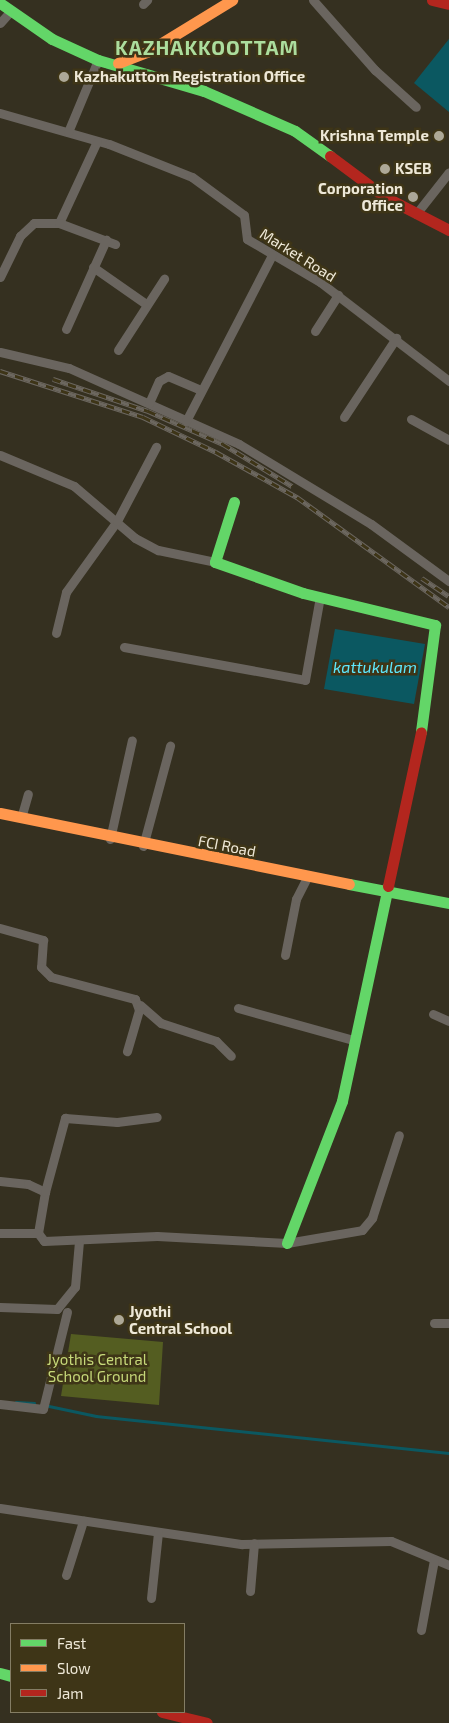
<!DOCTYPE html>
<html>
<head>
<meta charset="utf-8">
<style>
  body { margin:0 }
  #map { position:relative; width:449px; height:1723px; overflow:hidden; background:#353020; font-family:"Exo 2",sans-serif }
  div>[style] { position:absolute }
  [style*='--x'] { left:calc(var(--x)*1px); top:calc(var(--y)*1px); width:calc(var(--w)*1px); rotate:calc(var(--a)*1deg) }
  .green>* { inset:0; background:#545d21 }
  .water>* { inset:0; background:#0b5861 }
  .stream>* { height:2.5px; margin:-1.25px; padding:0 1.25px; transform-origin:1.25px; border-radius:1.25px; background:#0b5861 }
  .street>* { height:9px; margin:-4.5px; padding:0 4.5px; transform-origin:4.5px; border-radius:4.5px; background:#6a655f }
  .fast>* { height:11px; margin:-5.5px; padding:0 5.5px; transform-origin:5.5px; border-radius:5.5px; background:#63d668 }
  .slow>* { height:11px; margin:-5.5px; padding:0 5.5px; transform-origin:5.5px; border-radius:5.5px; background:#ff974d }
  .jam>* { height:11px; margin:-5.5px; padding:0 5.5px; transform-origin:5.5px; border-radius:5.5px; background:#b3261e }
  .rail>* { height:4.5px; margin-top:-2.25px; transform-origin:0; background:repeating-linear-gradient(90deg,#3e3517 0 8px,#6c675f 0 16px); box-sizing:border-box; border-block:1px solid #6c675f }
  .dots>* { width:14px; height:14px; translate:-50% -50%; box-sizing:border-box; border:2px solid #3e3517; border-radius:50% }
  span { translate:-50% -50%; white-space:nowrap; text-align:center; line-height:1.15; -webkit-text-stroke:5px #3e3517; paint-order:stroke }
  .poi-label { font-size:15px; color:#eee8d7; font-weight:700 }
  .left { translate:0 -50%; text-align:left }
  .right { translate:-100% -50%; text-align:right }
  .street-label { font-size:15px; color:#eee8d7 }
  .park-label { font-size:15px; color:#c6d879 }
  .water-label { font-size:16px; color:#5ee8fd; font-style:italic }
  .district-label { font-size:20px; color:#acdd9d; font-weight:700; letter-spacing:1px }
  .legend { position:absolute; left:10px; top:1623px; width:175px; height:90px; box-sizing:border-box; background:#3e3517; border:1px solid #847d64; margin:0; padding:6px 9px; list-style:none; font-size:15px; color:#eee8d7 }
  .legend li { display:flex; align-items:center; gap:10px; height:25px }
  .legend b { width:25px; border:1px solid #847d64 }
</style>
</head>
<body>
<div id="map">
  <div class="green">
    <i style="clip-path:polygon(71px 1334px,163px 1342px,159px 1405px,61px 1396px)"></i>
  </div>
  <div class="water">
    <i style="clip-path:polygon(449px 39px,449px 112px,414px 83px)"></i>
    <i style="clip-path:polygon(335px 629px,425px 644px,414px 704px,324px 689px)"></i>
  </div>
  <div class="stream">
    <i style="--x:16;--y:1402;--w:18;--a:3"></i>
    <i style="--x:49;--y:1406;--w:48;--a:12"></i>
    <i style="--x:96;--y:1416;--w:355;--a:6"></i>
  </div>
  <div class="street">
    <i style="--x:313;--y:0;--w:94;--a:48.5"></i>
    <i style="--x:375;--y:70;--w:55;--a:42.1"></i>
    <i style="--x:143;--y:4;--w:6;--a:-45"></i>
    <i style="--x:0;--y:23;--w:13;--a:-48"></i>
    <i style="--x:0;--y:113;--w:113;--a:15.9"></i>
    <i style="--x:109;--y:144;--w:89;--a:21.7"></i>
    <i style="--x:192;--y:177;--w:64;--a:36.2"></i>
    <i style="--x:244;--y:215;--w:24;--a:83"></i>
    <i style="--x:247;--y:239;--w:85;--a:30.5"></i>
    <i style="--x:320;--y:282;--w:163;--a:37.5"></i>
    <i style="--x:68;--y:132;--w:78;--a:-67.4"></i>
    <i style="--x:416;--y:214;--w:53;--a:-51.8"></i>
    <i style="--x:59;--y:223;--w:90;--a:-65.1"></i>
    <i style="--x:93;--y:267;--w:65;--a:34.9"></i>
    <i style="--x:0;--y:277;--w:46;--a:-64"></i>
    <i style="--x:20;--y:236;--w:19;--a:-43"></i>
    <i style="--x:34;--y:223;--w:25;--a:0"></i>
    <i style="--x:59;--y:223;--w:60;--a:20.6"></i>
    <i style="--x:66;--y:329;--w:98;--a:-65.8"></i>
    <i style="--x:315;--y:331;--w:43;--a:-57.4"></i>
    <i style="--x:118;--y:350;--w:85;--a:-57.1"></i>
    <i style="--x:0;--y:352;--w:71;--a:13.1"></i>
    <i style="--x:69;--y:368;--w:186;--a:24.1"></i>
    <i style="--x:239;--y:444;--w:154;--a:31.2"></i>
    <i style="--x:371;--y:524;--w:97;--a:36.2"></i>
    <i style="--x:149;--y:403;--w:24;--a:-66"></i>
    <i style="--x:159;--y:381;--w:10;--a:-29"></i>
    <i style="--x:168;--y:376;--w:34;--a:23"></i>
    <i style="--x:344;--y:417;--w:95;--a:-56.6"></i>
    <i style="--x:411;--y:419;--w:43;--a:28.9"></i>
    <i style="--x:186;--y:421;--w:187;--a:-62.6"></i>
    <i style="--x:0;--y:455;--w:80;--a:22.7"></i>
    <i style="--x:74;--y:486;--w:80;--a:40.4"></i>
    <i style="--x:135;--y:538;--w:26;--a:28"></i>
    <i style="--x:158;--y:550;--w:58;--a:11.9"></i>
    <i style="--x:56;--y:633;--w:42;--a:-76.3"></i>
    <i style="--x:66;--y:592;--w:87;--a:-54.3"></i>
    <i style="--x:117;--y:521;--w:84;--a:-62.2"></i>
    <i style="--x:124;--y:647;--w:184;--a:10.3"></i>
    <i style="--x:305;--y:680;--w:84;--a:-79.8"></i>
    <i style="--x:21;--y:818;--w:25;--a:-74"></i>
    <i style="--x:110;--y:839;--w:101;--a:-77.5"></i>
    <i style="--x:143;--y:846;--w:104;--a:-74.9"></i>
    <i style="--x:0;--y:928;--w:45;--a:15.6"></i>
    <i style="--x:43;--y:940;--w:27;--a:94"></i>
    <i style="--x:41;--y:967;--w:14;--a:45"></i>
    <i style="--x:51;--y:977;--w:87;--a:14.7"></i>
    <i style="--x:135;--y:999;--w:12;--a:70"></i>
    <i style="--x:139;--y:1010;--w:43;--a:106.3"></i>
    <i style="--x:285;--y:955;--w:57;--a:-78.9"></i>
    <i style="--x:296;--y:899;--w:25;--a:-63"></i>
    <i style="--x:140;--y:1005;--w:28;--a:41"></i>
    <i style="--x:161;--y:1023;--w:58;--a:18.1"></i>
    <i style="--x:216;--y:1041;--w:21;--a:45"></i>
    <i style="--x:238;--y:1008;--w:119;--a:15.5"></i>
    <i style="--x:433;--y:1014;--w:17;--a:24"></i>
    <i style="--x:0;--y:1181;--w:28;--a:6"></i>
    <i style="--x:28;--y:1184;--w:19;--a:25"></i>
    <i style="--x:45;--y:1192;--w:42;--a:99.7"></i>
    <i style="--x:38;--y:1233;--w:10;--a:53"></i>
    <i style="--x:44;--y:1241;--w:113;--a:-2.5"></i>
    <i style="--x:157;--y:1236;--w:130;--a:3.1"></i>
    <i style="--x:287;--y:1243;--w:76;--a:-9.8"></i>
    <i style="--x:362;--y:1230;--w:16;--a:-50"></i>
    <i style="--x:372;--y:1218;--w:87;--a:-72"></i>
    <i style="--x:45;--y:1192;--w:77;--a:-74.9"></i>
    <i style="--x:65;--y:1118;--w:52;--a:4.4"></i>
    <i style="--x:117;--y:1122;--w:40;--a:-7.1"></i>
    <i style="--x:0;--y:1233;--w:38;--a:0"></i>
    <i style="--x:0;--y:1307;--w:57;--a:2"></i>
    <i style="--x:57;--y:1309;--w:28;--a:-51"></i>
    <i style="--x:75;--y:1287;--w:46;--a:-85"></i>
    <i style="--x:434;--y:1323;--w:15;--a:0"></i>
    <i style="--x:0;--y:1404;--w:43;--a:6.6"></i>
    <i style="--x:43;--y:1409;--w:100;--a:-76.1"></i>
    <i style="--x:0;--y:1508;--w:245;--a:8.5"></i>
    <i style="--x:242;--y:1544;--w:149;--a:-1.2"></i>
    <i style="--x:391;--y:1541;--w:63;--a:22.5"></i>
    <i style="--x:66;--y:1575;--w:57;--a:-72.5"></i>
    <i style="--x:250;--y:1591;--w:48;--a:-85.2"></i>
    <i style="--x:151;--y:1598;--w:66;--a:-83.9"></i>
    <i style="--x:421;--y:1630;--w:71;--a:-79.5"></i>
  </div>
  <div class="fast">
    <i style="--x:0;--y:3;--w:63;--a:34.7"></i>
    <i style="--x:52;--y:39;--w:51;--a:24.5"></i>
    <i style="--x:98;--y:60;--w:110;--a:16.3"></i>
    <i style="--x:204;--y:91;--w:99;--a:23.7"></i>
    <i style="--x:295;--y:131;--w:43;--a:35.5"></i>
    <i style="--x:234;--y:502;--w:63;--a:107.6"></i>
    <i style="--x:215;--y:562;--w:93;--a:19.4"></i>
    <i style="--x:303;--y:593;--w:136;--a:13.6"></i>
    <i style="--x:435;--y:625;--w:108;--a:97.5"></i>
    <i style="--x:349;--y:884;--w:102;--a:10.8"></i>
    <i style="--x:287;--y:1243;--w:152;--a:-68.8"></i>
    <i style="--x:342;--y:1101;--w:220;--a:-77.9"></i>
    <i style="--x:0;--y:1673;--w:11;--a:15"></i>
  </div>
  <div class="slow">
    <i style="--x:118;--y:63;--w:31;--a:-21"></i>
    <i style="--x:147;--y:52;--w:100;--a:-31.5"></i>
    <i style="--x:0;--y:813;--w:356;--a:11.5"></i>
  </div>
  <div class="jam">
    <i style="--x:432;--y:0;--w:17;--a:13"></i>
    <i style="--x:330;--y:156;--w:69;--a:36.7"></i>
    <i style="--x:385;--y:197;--w:72;--a:27.3"></i>
    <i style="--x:388;--y:886;--w:157;--a:-77.9"></i>
    <i style="--x:162;--y:1712;--w:46;--a:13.7"></i>
  </div>
  <div class="rail">
    <i style="--x:0;--y:371;--w:150;--a:17.8"></i>
    <i style="--x:143;--y:417;--w:81;--a:25.6"></i>
    <i style="--x:216;--y:452;--w:93;--a:29.1"></i>
    <i style="--x:297;--y:497;--w:188;--a:35.9"></i>
    <i style="--x:53;--y:379;--w:100;--a:18.6"></i>
    <i style="--x:148;--y:411;--w:82;--a:23.7"></i>
    <i style="--x:223;--y:444;--w:81;--a:31.3"></i>
    <i style="--x:422;--y:578;--w:32;--a:34"></i>
  </div>
  <div class="dots">
    <i style="left:64px;top:77px;background:#ada897"></i>
    <i style="left:439px;top:136px;background:#ada897"></i>
    <i style="left:385px;top:169px;background:#ada897"></i>
    <i style="left:413px;top:197px;background:#ada897"></i>
    <i style="left:119px;top:1320px;background:#ada897"></i>
  </div>
  <div class="poi-label">
    <span class="left" style="left:74px;top:77px">Kazhakuttom Registration Office</span>
    <span class="right" style="left:429px;top:136px">Krishna Temple</span>
    <span class="left" style="left:395px;top:169px">KSEB</span>
    <span class="right" style="left:403px;top:197px">Corporation<br>Office</span>
    <span class="left" style="left:129px;top:1320px">Jyothi<br>Central School</span>
  </div>
  <div class="street-label">
    <span style="left:298px;top:255px;rotate:32deg">Market Road</span>
    <span style="left:227px;top:846px;rotate:11deg">FCI Road</span>
  </div>
  <div class="park-label">
    <span style="left:97px;top:1368px">Jyothis Central<br>School Ground</span>
  </div>
  <div class="water-label">
    <span style="left:375px;top:667px">kattukulam</span>
  </div>
  <div class="district-label">
    <span style="left:207px;top:47px">KAZHAKKOOTTAM</span>
  </div>
  <ul class="legend">
  <li><b style="height:6px;background:#63d668"></b>Fast</li>
  <li><b style="height:6px;background:#ff974d"></b>Slow</li>
  <li><b style="height:6px;background:#b3261e"></b>Jam</li>
  </ul>
</div>
</body>
</html>
